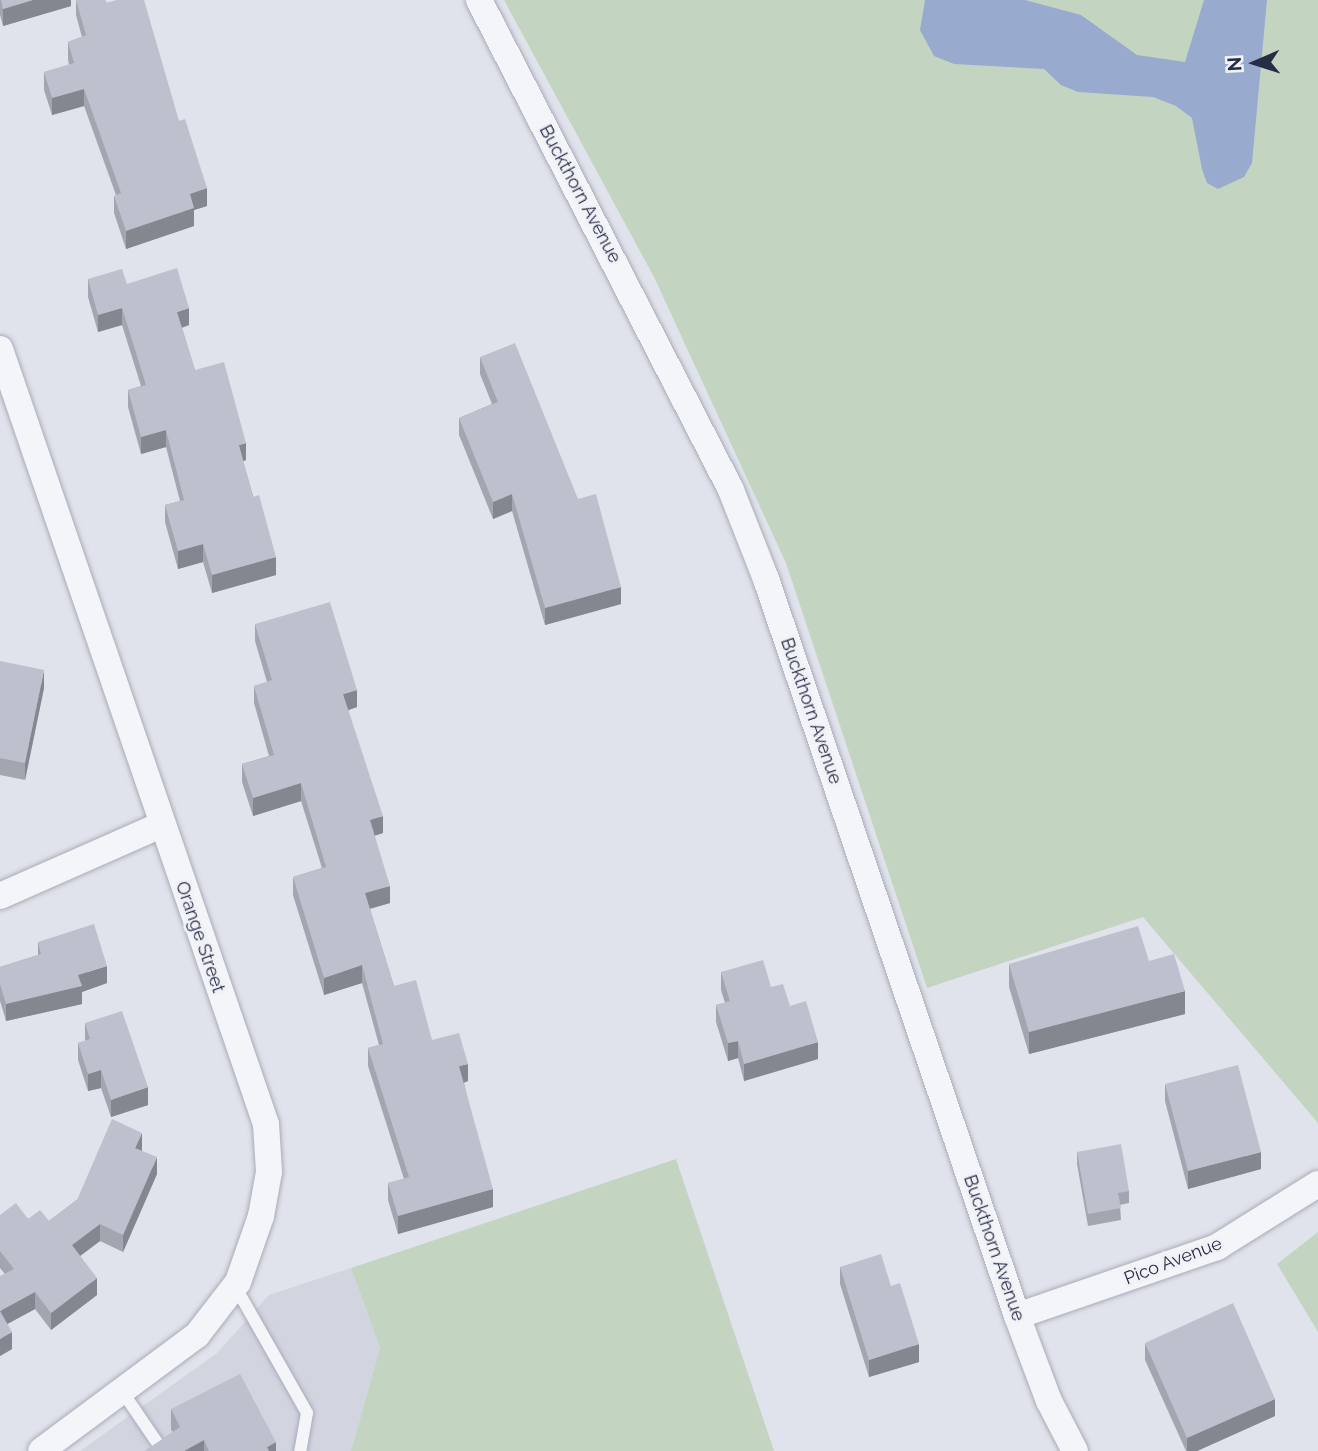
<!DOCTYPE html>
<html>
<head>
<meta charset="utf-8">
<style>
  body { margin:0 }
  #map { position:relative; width:1318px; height:1451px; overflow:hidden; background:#e0e3eb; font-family:Raleway,sans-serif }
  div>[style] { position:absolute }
  .built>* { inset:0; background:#d2d5e0 }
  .green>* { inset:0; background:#c3d5c1 }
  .water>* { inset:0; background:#98aace }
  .roads { filter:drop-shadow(0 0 2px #a8acb9) drop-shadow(0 0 2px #a8acb9) }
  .service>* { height:12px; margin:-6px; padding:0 6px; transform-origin:6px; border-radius:6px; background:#f4f5f8 }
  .minor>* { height:26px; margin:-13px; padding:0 13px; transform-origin:13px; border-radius:13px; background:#f4f5f8 }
  .wall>* { inset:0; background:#a3a6b1 }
  .shaded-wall>* { inset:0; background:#848790 }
  .building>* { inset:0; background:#bdc1ce }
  span { translate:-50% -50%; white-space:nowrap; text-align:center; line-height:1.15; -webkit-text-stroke:6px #f0f2f8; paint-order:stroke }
  .street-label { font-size:18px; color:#272d44 }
  .north { position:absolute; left:1220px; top:28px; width:70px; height:70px; -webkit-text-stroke:5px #f0f2f8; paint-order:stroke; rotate:267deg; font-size:19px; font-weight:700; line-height:28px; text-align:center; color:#272d44 }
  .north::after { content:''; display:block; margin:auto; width:24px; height:32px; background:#272d44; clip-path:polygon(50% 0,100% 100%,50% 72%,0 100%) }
</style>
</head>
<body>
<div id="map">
  <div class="built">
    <div style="clip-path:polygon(351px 1268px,380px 1348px,351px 1451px,80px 1451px,217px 1353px,269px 1295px)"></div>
  </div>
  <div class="green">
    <div style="clip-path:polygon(504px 0,1318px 0,1318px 1123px,1143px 917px,927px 988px,786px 563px,654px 277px)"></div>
    <div style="clip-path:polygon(676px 1159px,774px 1451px,351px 1451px,380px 1348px,351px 1268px)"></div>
    <div style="clip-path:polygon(1318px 1232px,1318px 1332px,1277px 1264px)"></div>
  </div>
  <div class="water">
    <div style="clip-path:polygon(925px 0,1025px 0,1081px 15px,1137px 55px,1185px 62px,1204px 0,1267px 0,1252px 163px,1244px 177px,1218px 189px,1207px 183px,1202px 169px,1192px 118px,1176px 106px,1153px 97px,1078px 92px,1061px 85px,1044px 69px,954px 64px,934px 56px,920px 30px)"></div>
  </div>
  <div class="roads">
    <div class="service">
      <div style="left:235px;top:1286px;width:146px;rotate:60.4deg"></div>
      <div style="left:307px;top:1413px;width:39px;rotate:100deg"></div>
      <div style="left:122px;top:1391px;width:73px;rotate:55.7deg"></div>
    </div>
    <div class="minor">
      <div style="left:479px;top:0;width:551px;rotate:62.78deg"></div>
      <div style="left:731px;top:490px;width:96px;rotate:68.5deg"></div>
      <div style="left:766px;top:579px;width:779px;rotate:71.19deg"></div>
      <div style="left:1017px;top:1316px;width:91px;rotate:69.4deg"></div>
      <div style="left:1049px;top:1401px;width:56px;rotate:62.5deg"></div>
      <div style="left:0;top:349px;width:819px;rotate:71.06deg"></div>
      <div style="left:266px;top:1124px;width:48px;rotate:86.4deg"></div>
      <div style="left:269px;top:1172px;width:45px;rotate:100.3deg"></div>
      <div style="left:261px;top:1216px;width:70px;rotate:109.2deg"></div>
      <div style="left:238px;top:1282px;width:67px;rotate:127.7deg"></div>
      <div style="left:197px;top:1335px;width:194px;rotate:143.4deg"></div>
      <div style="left:0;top:896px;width:176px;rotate:-23.8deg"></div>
      <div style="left:1017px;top:1316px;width:212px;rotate:-19deg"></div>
      <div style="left:1217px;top:1247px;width:119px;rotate:-32deg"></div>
    </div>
  </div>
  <div class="wall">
    <div style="clip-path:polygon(0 0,71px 0,71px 6px,3px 26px,0 15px)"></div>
    <div style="clip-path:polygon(76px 0,105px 0,179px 121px,207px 206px,194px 210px,194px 226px,126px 249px,114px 213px,114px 196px,116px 195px,84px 106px,52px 115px,44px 90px,44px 72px,69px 65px,68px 59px,68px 42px,82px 37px,76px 15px)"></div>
    <div style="clip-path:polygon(88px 279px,127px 284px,189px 325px,182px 328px,195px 370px,246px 460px,243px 461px,276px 575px,212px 593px,203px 562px,178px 569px,165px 522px,165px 505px,180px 501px,166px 447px,141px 454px,128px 407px,128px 390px,141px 386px,122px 325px,98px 332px,88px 297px)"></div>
    <div style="clip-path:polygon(480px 357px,578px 499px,621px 604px,545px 625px,512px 511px,493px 519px,459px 435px,459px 418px,492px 404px,480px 374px)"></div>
    <div style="clip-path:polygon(255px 624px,357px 707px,348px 710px,383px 833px,374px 836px,390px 903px,370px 909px,394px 986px,432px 1040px,468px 1081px,464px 1083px,493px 1207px,398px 1234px,388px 1200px,388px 1183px,404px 1179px,368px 1066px,368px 1048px,379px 1045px,362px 983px,324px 995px,293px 895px,293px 877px,322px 868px,301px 801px,253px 816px,242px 782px,242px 764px,269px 756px,254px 703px,254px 686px,267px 682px,255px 641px)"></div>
    <div style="clip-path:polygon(0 661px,44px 688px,25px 780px,0 775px)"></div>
    <div style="clip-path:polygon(38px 942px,107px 983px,82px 992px,82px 1004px,6px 1021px,0 1001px,0 967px,38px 955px)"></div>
    <div style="clip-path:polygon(1149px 961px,1185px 1014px,1029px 1054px,1009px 987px,1009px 964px)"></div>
    <div style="clip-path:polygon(721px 972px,771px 987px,818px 1059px,744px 1081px,738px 1058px,728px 1061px,716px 1022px,716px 1005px,725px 1003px,721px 990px)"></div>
    <div style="clip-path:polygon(85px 1023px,148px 1105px,111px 1117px,101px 1088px,88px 1091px,78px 1060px,78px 1043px,85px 1041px)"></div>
    <div style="clip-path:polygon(1165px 1084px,1261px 1169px,1188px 1189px,1165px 1101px)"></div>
    <div style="clip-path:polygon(142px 1150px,142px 1151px,157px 1174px,123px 1252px,100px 1241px,80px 1256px,97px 1295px,51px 1330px,35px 1309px,7px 1324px,12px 1349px,0 1356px,5px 1274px,0 1268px,0 1215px,49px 1221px)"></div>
    <div style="clip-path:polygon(1077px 1152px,1129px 1191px,1129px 1203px,1120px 1205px,1121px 1220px,1088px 1226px,1077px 1164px)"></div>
    <div style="clip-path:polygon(840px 1267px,891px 1286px,919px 1362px,869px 1377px,840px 1284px)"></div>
    <div style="clip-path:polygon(1145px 1343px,1275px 1416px,1197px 1451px,1186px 1451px,1145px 1360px)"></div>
    <div style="clip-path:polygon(171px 1409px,276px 1451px,145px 1451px,173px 1432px,171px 1430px)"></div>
  </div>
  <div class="shaded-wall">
    <div style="clip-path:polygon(33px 0,71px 0,71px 6px,3px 26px,3px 9px)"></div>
    <div style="clip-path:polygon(84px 89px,84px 106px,52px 115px,52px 98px)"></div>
    <div style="clip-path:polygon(207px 188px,207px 206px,194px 210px,194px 226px,126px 249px,126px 231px,190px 194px)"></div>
    <div style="clip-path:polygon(122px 308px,122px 325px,98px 332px,98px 315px)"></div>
    <div style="clip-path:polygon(189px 308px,189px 325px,177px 329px,177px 312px)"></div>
    <div style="clip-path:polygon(166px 430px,166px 447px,141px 454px,141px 437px)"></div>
    <div style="clip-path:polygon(246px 443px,246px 460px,239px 463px,239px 445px)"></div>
    <div style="clip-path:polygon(512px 494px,512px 511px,493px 519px,493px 502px)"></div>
    <div style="clip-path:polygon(203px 544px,203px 562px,178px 569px,178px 551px)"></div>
    <div style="clip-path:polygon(276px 557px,276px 575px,212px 593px,212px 575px)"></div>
    <div style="clip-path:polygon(621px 587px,621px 604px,545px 625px,545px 608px)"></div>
    <div style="clip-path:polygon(44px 670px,44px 688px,25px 780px,25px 763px)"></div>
    <div style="clip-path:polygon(357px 690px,357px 707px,343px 712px,343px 694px)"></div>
    <div style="clip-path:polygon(301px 783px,301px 801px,253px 816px,253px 798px)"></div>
    <div style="clip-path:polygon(383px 816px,383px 833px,370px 837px,370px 820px)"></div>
    <div style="clip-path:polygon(390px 886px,390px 903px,365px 910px,365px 893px)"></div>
    <div style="clip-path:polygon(362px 965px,362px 983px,324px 995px,324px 978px)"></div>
    <div style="clip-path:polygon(107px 966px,107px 983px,82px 992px,82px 1004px,6px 1021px,6px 1004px,78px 975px)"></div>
    <div style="clip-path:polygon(1185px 991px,1185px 1014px,1029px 1054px,1029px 1032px)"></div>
    <div style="clip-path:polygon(738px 1041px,738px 1058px,728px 1061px,728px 1043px)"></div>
    <div style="clip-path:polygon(818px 1042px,818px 1059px,744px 1081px,744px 1064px)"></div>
    <div style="clip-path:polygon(468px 1064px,468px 1081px,459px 1084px,459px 1066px)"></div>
    <div style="clip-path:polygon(101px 1070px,101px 1088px,88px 1091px,88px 1074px)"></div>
    <div style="clip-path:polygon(148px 1087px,148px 1105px,111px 1117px,111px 1100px)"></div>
    <div style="clip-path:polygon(142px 1133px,142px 1150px,135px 1165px,135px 1148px)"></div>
    <div style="clip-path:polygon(1261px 1152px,1261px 1169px,1188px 1189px,1188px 1171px)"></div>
    <div style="clip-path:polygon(157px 1157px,157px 1174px,123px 1252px,123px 1235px)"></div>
    <div style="clip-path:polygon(493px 1189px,493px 1207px,398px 1234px,398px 1216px)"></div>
    <div style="clip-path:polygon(100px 1224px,100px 1241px,72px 1262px,72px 1245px)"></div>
    <div style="clip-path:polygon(97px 1278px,97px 1295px,51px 1330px,51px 1313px)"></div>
    <div style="clip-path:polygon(35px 1292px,35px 1309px,0 1328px,0 1311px)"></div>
    <div style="clip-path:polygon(12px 1332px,12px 1349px,0 1356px,0 1339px)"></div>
    <div style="clip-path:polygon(919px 1344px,919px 1362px,869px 1377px,869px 1360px)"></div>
    <div style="clip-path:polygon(1275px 1399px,1275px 1416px,1197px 1451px,1187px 1451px,1187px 1438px)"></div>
    <div style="clip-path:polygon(204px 1440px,204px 1451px,184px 1451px)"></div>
    <div style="clip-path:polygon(276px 1442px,276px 1451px,267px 1451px,267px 1447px)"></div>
  </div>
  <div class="building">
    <div style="clip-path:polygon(1px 0,33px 0,3px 9px)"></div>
    <div style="clip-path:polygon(76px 0,105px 0,106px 3px,117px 0,144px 0,179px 121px,185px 119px,207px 188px,190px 194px,194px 208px,126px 231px,114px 196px,121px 193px,84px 89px,52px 98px,44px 72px,74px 63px,68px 42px,86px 35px)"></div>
    <div style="clip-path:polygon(177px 268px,189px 308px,177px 312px,195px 370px,224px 362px,246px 443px,239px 445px,253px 497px,259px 495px,276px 557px,212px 575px,203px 544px,178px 551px,165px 505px,184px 500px,166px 430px,141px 437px,128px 390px,146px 385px,122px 308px,98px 315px,88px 279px,122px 269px,127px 284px)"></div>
    <div style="clip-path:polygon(515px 343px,578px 499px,596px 494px,621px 587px,545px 608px,512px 494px,493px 502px,459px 418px,498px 402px,480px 357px)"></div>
    <div style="clip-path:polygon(330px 602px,357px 690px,343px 694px,383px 816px,370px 820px,390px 886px,365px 893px,394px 986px,416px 980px,432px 1040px,459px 1033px,468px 1064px,459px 1066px,493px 1189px,398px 1216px,388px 1183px,409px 1177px,368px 1048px,383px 1044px,362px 965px,324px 978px,293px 877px,326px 867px,301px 783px,253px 798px,242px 764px,274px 755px,254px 686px,272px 680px,255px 624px)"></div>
    <div style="clip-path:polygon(0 661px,44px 670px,25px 763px,0 758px)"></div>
    <div style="clip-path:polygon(94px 924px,107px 966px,78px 975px,82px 986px,6px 1004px,0 984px,0 967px,41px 954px,38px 942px)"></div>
    <div style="clip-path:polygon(1138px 926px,1149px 961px,1174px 954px,1185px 991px,1029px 1032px,1009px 964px)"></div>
    <div style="clip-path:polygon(763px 960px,771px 987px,783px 984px,790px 1006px,806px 1001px,818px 1042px,744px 1064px,738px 1041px,728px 1043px,716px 1005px,730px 1001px,721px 972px)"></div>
    <div style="clip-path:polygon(122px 1011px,148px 1087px,111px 1100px,101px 1070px,88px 1074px,78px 1043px,90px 1039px,85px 1023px)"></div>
    <div style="clip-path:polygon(1238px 1065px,1261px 1152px,1188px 1171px,1165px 1084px)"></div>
    <div style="clip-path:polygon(112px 1119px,142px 1133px,135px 1148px,157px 1157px,123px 1235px,100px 1224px,72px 1245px,97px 1278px,51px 1313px,35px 1292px,0 1311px,12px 1332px,0 1339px,0 1276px,14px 1269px,0 1251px,0 1215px,16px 1203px,28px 1219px,40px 1210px,49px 1221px,77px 1200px)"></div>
    <div style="clip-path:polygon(1121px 1144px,1129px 1191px,1118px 1193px,1121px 1208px,1088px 1214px,1077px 1152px)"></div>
    <div style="clip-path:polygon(881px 1254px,891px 1286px,900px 1283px,919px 1344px,869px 1360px,840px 1267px)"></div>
    <div style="clip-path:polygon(1233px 1303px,1275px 1399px,1187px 1438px,1145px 1343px)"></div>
    <div style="clip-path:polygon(240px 1374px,276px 1442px,267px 1447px,269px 1451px,209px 1451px,204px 1440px,184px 1451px,145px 1451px,180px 1427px,171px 1409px)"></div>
  </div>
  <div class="street-label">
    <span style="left:580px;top:194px;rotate:62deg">Buckthorn Avenue</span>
    <span style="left:811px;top:711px;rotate:71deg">Buckthorn Avenue</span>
    <span style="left:200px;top:937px;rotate:71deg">Orange Street</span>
    <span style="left:994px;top:1248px;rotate:71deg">Buckthorn Avenue</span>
    <span style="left:1173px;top:1261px;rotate:-21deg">Pico Avenue</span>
  </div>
  <div class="north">N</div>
</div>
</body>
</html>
